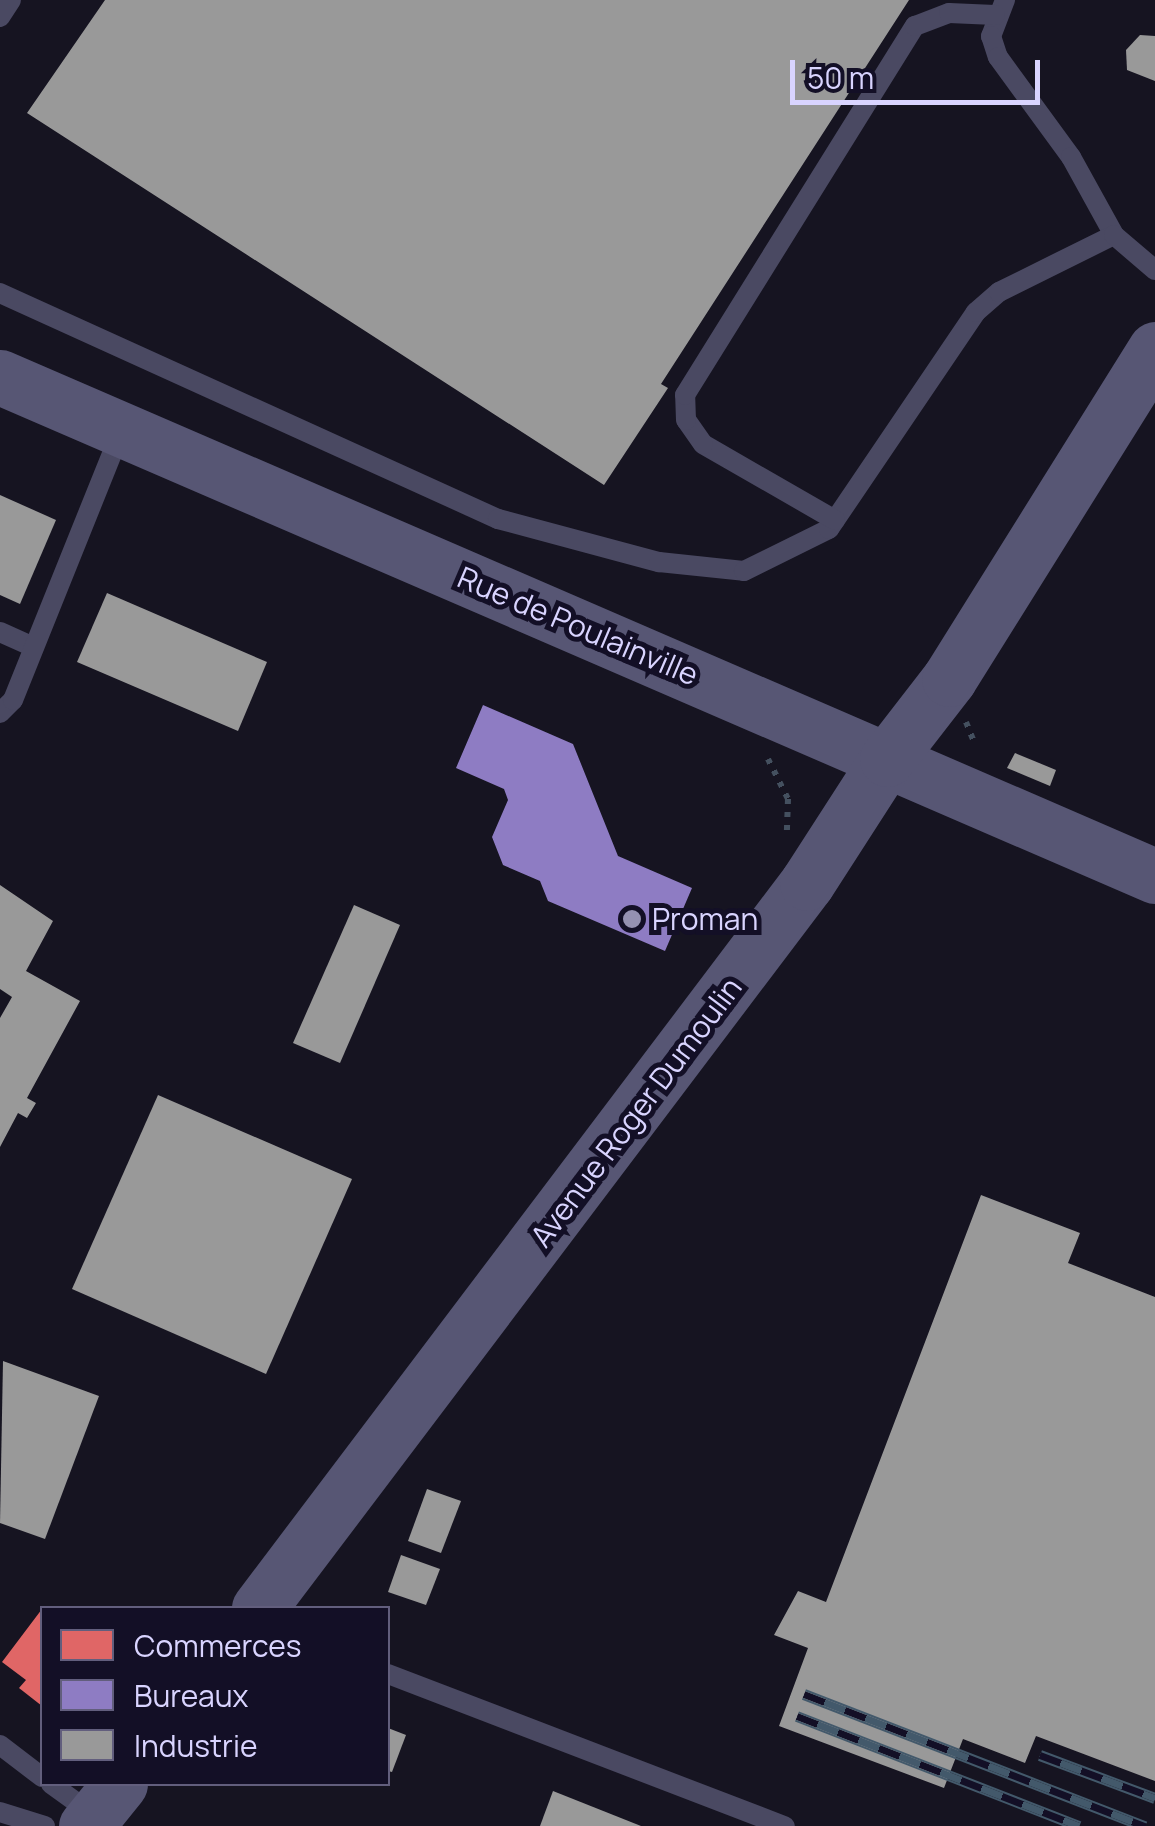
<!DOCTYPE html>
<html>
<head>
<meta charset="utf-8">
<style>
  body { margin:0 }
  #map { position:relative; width:1155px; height:1826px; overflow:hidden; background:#161421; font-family:Manrope,sans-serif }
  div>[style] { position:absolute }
  .shops>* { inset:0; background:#e06666 }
  .offices>* { inset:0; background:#8e7cc3 }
  .industry>* { inset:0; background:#999 }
  .path>* { height:6px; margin-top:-3px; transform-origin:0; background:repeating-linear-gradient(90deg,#44505f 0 5px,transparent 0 13px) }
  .lane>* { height:20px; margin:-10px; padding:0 10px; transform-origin:10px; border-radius:10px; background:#4a4962 }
  .secondary>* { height:55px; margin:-27.5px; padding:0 27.5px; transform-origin:27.5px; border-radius:27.5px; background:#575674 }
  .rail>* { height:11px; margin-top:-5.5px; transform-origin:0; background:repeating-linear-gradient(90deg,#130f26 0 22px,#43596b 0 44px); box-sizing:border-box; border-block:2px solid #43596b }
  .dots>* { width:28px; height:28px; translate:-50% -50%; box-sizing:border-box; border:5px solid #130f26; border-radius:50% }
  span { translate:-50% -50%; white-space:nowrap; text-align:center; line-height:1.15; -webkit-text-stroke:10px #130f26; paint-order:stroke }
  .street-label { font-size:30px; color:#d9d4ff }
  .poi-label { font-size:30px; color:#d9d4ff }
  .left { translate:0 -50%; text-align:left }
  .legend { position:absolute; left:40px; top:1606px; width:350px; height:180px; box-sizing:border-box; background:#130f26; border:2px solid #625e7d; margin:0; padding:12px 18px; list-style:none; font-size:30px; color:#d9d4ff }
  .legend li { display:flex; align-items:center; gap:20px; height:50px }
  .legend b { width:50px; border:2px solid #625e7d }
  .scale { position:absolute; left:790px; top:60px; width:250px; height:45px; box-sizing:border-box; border:5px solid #d9d4ff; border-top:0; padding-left:12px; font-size:30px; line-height:35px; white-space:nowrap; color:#d9d4ff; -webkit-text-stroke:8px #130f26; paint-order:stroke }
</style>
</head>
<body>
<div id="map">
  <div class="shops">
    <div style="clip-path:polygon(42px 1609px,42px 1706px,19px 1688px,26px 1680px,2px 1662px)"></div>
  </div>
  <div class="offices">
    <div style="clip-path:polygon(483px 705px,573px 744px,618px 856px,692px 888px,665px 951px,548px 901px,540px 881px,503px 865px,492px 837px,508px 800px,504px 789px,456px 768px)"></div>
  </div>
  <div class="industry">
    <div style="clip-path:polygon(105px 0,909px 0,661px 384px,668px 388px,604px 485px,27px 113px)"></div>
    <div style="clip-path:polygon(1140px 35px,1155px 36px,1155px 81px,1127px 70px,1126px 50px)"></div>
    <div style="clip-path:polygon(0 495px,56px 520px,20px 604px,0 595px)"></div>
    <div style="clip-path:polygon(107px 593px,267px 662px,238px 731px,77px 662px)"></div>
    <div style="clip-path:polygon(1015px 753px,1056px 770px,1050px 786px,1007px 768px)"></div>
    <div style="clip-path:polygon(0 885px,53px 921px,26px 971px,80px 1001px,27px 1098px,36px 1103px,27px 1118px,18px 1113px,0 1147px,0 1018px,12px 997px,0 989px)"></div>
    <div style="clip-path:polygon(354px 905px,400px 925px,340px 1063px,293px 1043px)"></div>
    <div style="clip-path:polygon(158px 1095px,352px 1179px,266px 1374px,72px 1289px)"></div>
    <div style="clip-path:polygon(981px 1195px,1080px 1233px,1068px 1263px,1155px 1297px,1155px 1781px,1036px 1736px,1025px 1763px,963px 1739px,944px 1788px,779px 1726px,808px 1648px,774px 1635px,798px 1591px,826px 1602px)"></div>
    <div style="clip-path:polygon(3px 1361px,99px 1396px,45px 1539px,0 1523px)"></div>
    <div style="clip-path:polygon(427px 1489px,461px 1501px,441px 1553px,408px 1541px)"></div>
    <div style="clip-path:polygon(401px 1555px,440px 1569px,426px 1605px,388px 1592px)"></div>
    <div style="clip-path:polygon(388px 1728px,406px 1735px,392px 1772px,388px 1771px)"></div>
    <div style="clip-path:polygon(553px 1791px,641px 1826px,540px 1826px)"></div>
  </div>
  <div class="path">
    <div style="left:966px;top:722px;width:24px;rotate:68deg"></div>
    <div style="left:768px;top:759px;width:45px;rotate:63.4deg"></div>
    <div style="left:788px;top:799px;width:32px;rotate:92deg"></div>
  </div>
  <div class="lane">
    <div style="left:1005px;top:0;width:39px;rotate:111deg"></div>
    <div style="left:991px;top:36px;width:22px;rotate:72deg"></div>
    <div style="left:998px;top:57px;width:124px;rotate:53.9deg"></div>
    <div style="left:1071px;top:157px;width:89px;rotate:61.1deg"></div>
    <div style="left:0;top:17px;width:20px;rotate:-57deg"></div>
    <div style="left:0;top:293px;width:547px;rotate:24.41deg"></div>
    <div style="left:498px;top:519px;width:167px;rotate:15deg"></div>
    <div style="left:659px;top:562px;width:85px;rotate:6deg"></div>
    <div style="left:744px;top:571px;width:95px;rotate:-26.3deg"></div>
    <div style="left:829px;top:529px;width:262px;rotate:-55.9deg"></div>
    <div style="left:976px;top:312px;width:30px;rotate:-41deg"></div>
    <div style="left:999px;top:292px;width:128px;rotate:-26.4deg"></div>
    <div style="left:1114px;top:235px;width:54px;rotate:40.5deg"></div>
    <div style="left:835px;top:520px;width:152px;rotate:-150.1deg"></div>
    <div style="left:703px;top:444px;width:29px;rotate:-125deg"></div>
    <div style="left:686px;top:420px;width:25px;rotate:-92deg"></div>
    <div style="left:685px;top:395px;width:435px;rotate:-58.1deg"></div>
    <div style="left:915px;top:26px;width:36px;rotate:-21deg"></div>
    <div style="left:949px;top:13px;width:46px;rotate:2.5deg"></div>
    <div style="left:0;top:632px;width:37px;rotate:24deg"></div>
    <div style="left:0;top:713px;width:18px;rotate:-45deg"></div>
    <div style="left:13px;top:700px;width:289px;rotate:-68.1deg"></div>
    <div style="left:388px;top:1674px;width:425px;rotate:21deg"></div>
    <div style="left:0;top:1745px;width:53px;rotate:37.3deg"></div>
    <div style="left:51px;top:1784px;width:53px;rotate:35.8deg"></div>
    <div style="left:0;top:1812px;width:47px;rotate:17.3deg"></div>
  </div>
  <div class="secondary">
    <div style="left:0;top:377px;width:1258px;rotate:23.37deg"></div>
    <div style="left:259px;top:1608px;width:909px;rotate:-52.92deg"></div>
    <div style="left:807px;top:883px;width:148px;rotate:-57.2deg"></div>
    <div style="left:887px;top:759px;width:101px;rotate:-52.2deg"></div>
    <div style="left:949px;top:679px;width:389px;rotate:-58deg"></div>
    <div style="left:86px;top:1826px;width:54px;rotate:-51deg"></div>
  </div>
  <div class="rail">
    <div style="left:804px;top:1694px;width:366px;rotate:21.2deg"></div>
    <div style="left:797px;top:1716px;width:303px;rotate:21.3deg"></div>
    <div style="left:1040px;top:1755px;width:123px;rotate:20.5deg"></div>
  </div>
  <div class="dots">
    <div style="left:632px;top:919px;background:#9591b1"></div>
  </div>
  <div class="street-label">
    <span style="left:578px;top:626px;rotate:23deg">Rue de Poulainville</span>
    <span style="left:636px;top:1112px;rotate:-53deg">Avenue Roger Dumoulin</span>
  </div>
  <div class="poi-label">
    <span class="left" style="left:652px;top:919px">Proman</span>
  </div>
  <ul class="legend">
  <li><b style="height:28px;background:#e06666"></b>Commerces</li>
  <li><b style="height:28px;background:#8e7cc3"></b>Bureaux</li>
  <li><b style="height:28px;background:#999"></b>Industrie</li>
  </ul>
  <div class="scale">50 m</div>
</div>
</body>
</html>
